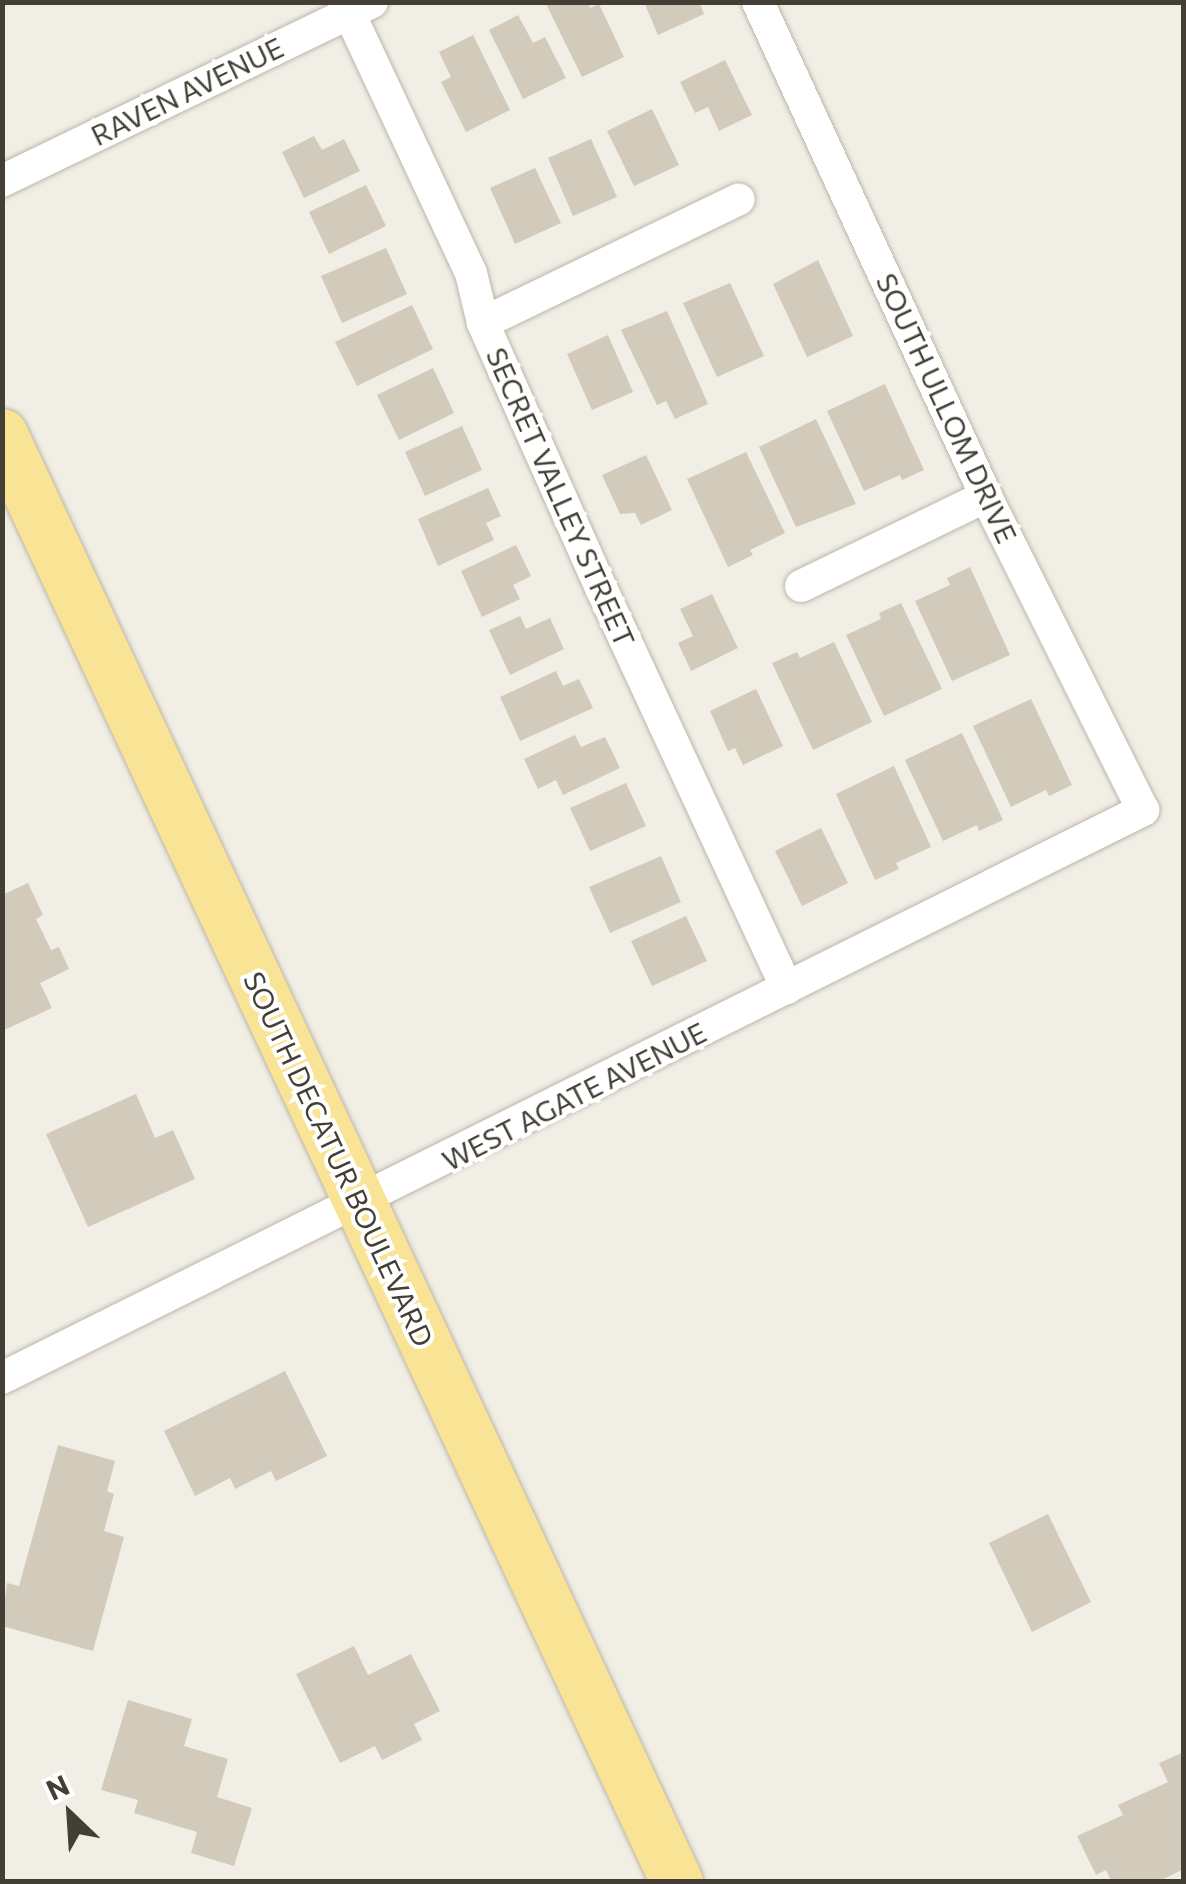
<!DOCTYPE html>
<html>
<head>
<meta charset="utf-8">
<style>
  body { margin:0 }
  #map { position:relative; width:1186px; height:1884px; overflow:hidden; background:#f1eee5; font-family:Commissioner,sans-serif }
  div>[style] { position:absolute }
  .building>* { inset:0; background:#d2cbbb }
  .roads { filter:drop-shadow(0 0 2px #bcb6a8) drop-shadow(0 0 2px #bcb6a8) }
  .minor>* { height:32px; margin:-16px; padding:0 16px; transform-origin:16px; border-radius:16px; background:#fff }
  .primary>* { height:52px; margin:-26px; padding:0 26px; transform-origin:26px; border-radius:26px; background:#f9e496 }
  span { translate:-50% -50%; white-space:nowrap; text-align:center; line-height:1.15; -webkit-text-stroke:8px #fff; paint-order:stroke }
  .street-label { font-size:28px; color:#433f35 }
  .frame { position:absolute; inset:0; border:5px solid #433f35; pointer-events:none }
  .north { position:absolute; left:20px; top:1764px; width:100px; height:100px; -webkit-text-stroke:8px #fff; paint-order:stroke; rotate:335deg; font-size:28px; font-weight:700; line-height:40px; text-align:center; color:#433f35 }
  .north::after { content:''; display:block; margin:auto; width:35px; height:45px; background:#433f35; clip-path:polygon(50% 0,100% 100%,50% 72%,0 100%) }
</style>
</head>
<body>
<div id="map">
  <div class="building">
    <div style="clip-path:polygon(545px 2px,588px 2px,590px 8px,599px 4px,624px 57px,582px 77px)"></div>
    <div style="clip-path:polygon(644px 2px,699px 2px,704px 14px,658px 35px)"></div>
    <div style="clip-path:polygon(518px 15px,533px 43px,545px 37px,566px 78px,523px 99px,489px 30px)"></div>
    <div style="clip-path:polygon(473px 35px,510px 110px,466px 132px,441px 82px,451px 77px,439px 52px)"></div>
    <div style="clip-path:polygon(725px 60px,752px 115px,719px 131px,708px 107px,695px 113px,680px 82px)"></div>
    <div style="clip-path:polygon(652px 109px,679px 165px,634px 186px,607px 131px)"></div>
    <div style="clip-path:polygon(314px 136px,322px 150px,344px 139px,360px 171px,304px 198px,282px 152px)"></div>
    <div style="clip-path:polygon(591px 139px,617px 197px,573px 216px,548px 158px)"></div>
    <div style="clip-path:polygon(535px 168px,561px 223px,515px 244px,490px 188px)"></div>
    <div style="clip-path:polygon(366px 185px,386px 226px,329px 254px,309px 212px)"></div>
    <div style="clip-path:polygon(386px 248px,407px 294px,342px 323px,321px 276px)"></div>
    <div style="clip-path:polygon(818px 260px,853px 336px,807px 357px,773px 284px)"></div>
    <div style="clip-path:polygon(730px 283px,764px 356px,717px 377px,683px 303px)"></div>
    <div style="clip-path:polygon(412px 305px,433px 349px,357px 386px,335px 342px)"></div>
    <div style="clip-path:polygon(667px 311px,708px 404px,675px 419px,666px 401px,657px 405px,621px 330px)"></div>
    <div style="clip-path:polygon(608px 335px,633px 392px,592px 410px,567px 354px)"></div>
    <div style="clip-path:polygon(433px 368px,454px 413px,399px 440px,377px 395px)"></div>
    <div style="clip-path:polygon(885px 384px,924px 470px,902px 480px,900px 475px,864px 491px,827px 411px)"></div>
    <div style="clip-path:polygon(816px 419px,856px 504px,796px 527px,759px 447px)"></div>
    <div style="clip-path:polygon(462px 426px,482px 470px,425px 496px,405px 452px)"></div>
    <div style="clip-path:polygon(746px 452px,785px 533px,750px 550px,753px 555px,728px 567px,687px 479px)"></div>
    <div style="clip-path:polygon(646px 455px,672px 510px,641px 525px,635px 513px,620px 514px,602px 475px)"></div>
    <div style="clip-path:polygon(488px 488px,501px 516px,486px 523px,494px 540px,438px 566px,418px 519px)"></div>
    <div style="clip-path:polygon(516px 545px,531px 576px,513px 585px,520px 599px,482px 617px,461px 571px)"></div>
    <div style="clip-path:polygon(970px 567px,1010px 655px,952px 681px,915px 601px,950px 585px,947px 578px)"></div>
    <div style="clip-path:polygon(712px 594px,738px 648px,691px 671px,678px 643px,693px 636px,680px 609px)"></div>
    <div style="clip-path:polygon(901px 603px,942px 689px,884px 716px,846px 635px,881px 619px,879px 613px)"></div>
    <div style="clip-path:polygon(520px 616px,526px 629px,550px 618px,564px 649px,510px 675px,489px 630px)"></div>
    <div style="clip-path:polygon(834px 642px,872px 722px,813px 750px,772px 663px,797px 652px,800px 658px)"></div>
    <div style="clip-path:polygon(556px 671px,563px 686px,579px 679px,593px 708px,520px 741px,500px 697px)"></div>
    <div style="clip-path:polygon(756px 689px,783px 746px,743px 765px,735px 748px,728px 751px,710px 711px)"></div>
    <div style="clip-path:polygon(1031px 699px,1072px 785px,1049px 796px,1046px 790px,1011px 807px,973px 726px)"></div>
    <div style="clip-path:polygon(962px 733px,1003px 820px,979px 831px,977px 825px,943px 841px,905px 760px)"></div>
    <div style="clip-path:polygon(575px 735px,581px 747px,605px 737px,620px 768px,563px 795px,556px 780px,538px 789px,524px 759px)"></div>
    <div style="clip-path:polygon(894px 766px,931px 847px,896px 863px,899px 869px,875px 880px,836px 794px)"></div>
    <div style="clip-path:polygon(626px 783px,646px 826px,590px 851px,570px 808px)"></div>
    <div style="clip-path:polygon(821px 828px,848px 883px,802px 906px,775px 851px)"></div>
    <div style="clip-path:polygon(661px 856px,681px 902px,610px 933px,589px 887px)"></div>
    <div style="clip-path:polygon(28px 883px,43px 915px,36px 919px,51px 950px,59px 947px,69px 969px,40px 983px,52px 1008px,2px 1031px,2px 895px)"></div>
    <div style="clip-path:polygon(686px 916px,707px 961px,652px 986px,631px 941px)"></div>
    <div style="clip-path:polygon(136px 1094px,155px 1138px,173px 1130px,195px 1179px,88px 1227px,46px 1134px)"></div>
    <div style="clip-path:polygon(285px 1371px,327px 1456px,276px 1481px,271px 1471px,235px 1489px,230px 1478px,195px 1496px,164px 1431px)"></div>
    <div style="clip-path:polygon(58px 1445px,115px 1461px,107px 1491px,114px 1494px,104px 1531px,124px 1537px,93px 1651px,2px 1626px,7px 1583px,19px 1586px)"></div>
    <div style="clip-path:polygon(1048px 1514px,1091px 1602px,1032px 1632px,989px 1543px)"></div>
    <div style="clip-path:polygon(354px 1646px,368px 1675px,411px 1654px,440px 1711px,414px 1724px,422px 1740px,382px 1760px,375px 1746px,340px 1763px,296px 1674px)"></div>
    <div style="clip-path:polygon(128px 1700px,192px 1719px,184px 1746px,228px 1759px,217px 1797px,252px 1808px,234px 1866px,191px 1853px,197px 1832px,134px 1813px,138px 1800px,101px 1790px)"></div>
    <div style="clip-path:polygon(1184px 1752px,1184px 1869px,1157px 1882px,1112px 1882px,1106px 1870px,1096px 1875px,1077px 1836px,1123px 1815px,1118px 1805px,1168px 1782px,1159px 1763px)"></div>
  </div>
  <div class="roads">
    <div class="minor">
      <div style="left:344px;top:2px;width:299px;rotate:64.9deg"></div>
      <div style="left:471px;top:273px;width:51px;rotate:76.5deg"></div>
      <div style="left:483px;top:323px;width:292px;rotate:66deg"></div>
      <div style="left:602px;top:590px;width:439px;rotate:65.1deg"></div>
      <div style="left:2px;top:181px;width:411px;rotate:-25.8deg"></div>
      <div style="left:483px;top:323px;width:284px;rotate:-25.8deg"></div>
      <div style="left:801px;top:586px;width:206px;rotate:-25.9deg"></div>
      <div style="left:2px;top:1378px;width:1275px;rotate:-26.46deg"></div>
      <div style="left:1143px;top:810px;width:351px;rotate:-116.6deg"></div>
      <div style="left:986px;top:496px;width:544px;rotate:-114.78deg"></div>
    </div>
    <div class="primary">
      <div style="left:2px;top:435px;width:1597px;rotate:64.99deg"></div>
    </div>
  </div>
  <div class="street-label">
    <span style="left:187px;top:91px;rotate:-26deg">RAVEN AVENUE</span>
    <span style="left:947px;top:408px;rotate:65deg">SOUTH ULLOM DRIVE</span>
    <span style="left:561px;top:497px;rotate:66deg">SECRET VALLEY STREET</span>
    <span style="left:574px;top:1096px;rotate:-27deg">WEST AGATE AVENUE</span>
    <span style="left:339px;top:1159px;rotate:65deg">SOUTH DECATUR BOULEVARD</span>
  </div>
  <div class="frame"></div>
  <div class="north">N</div>
</div>
</body>
</html>
